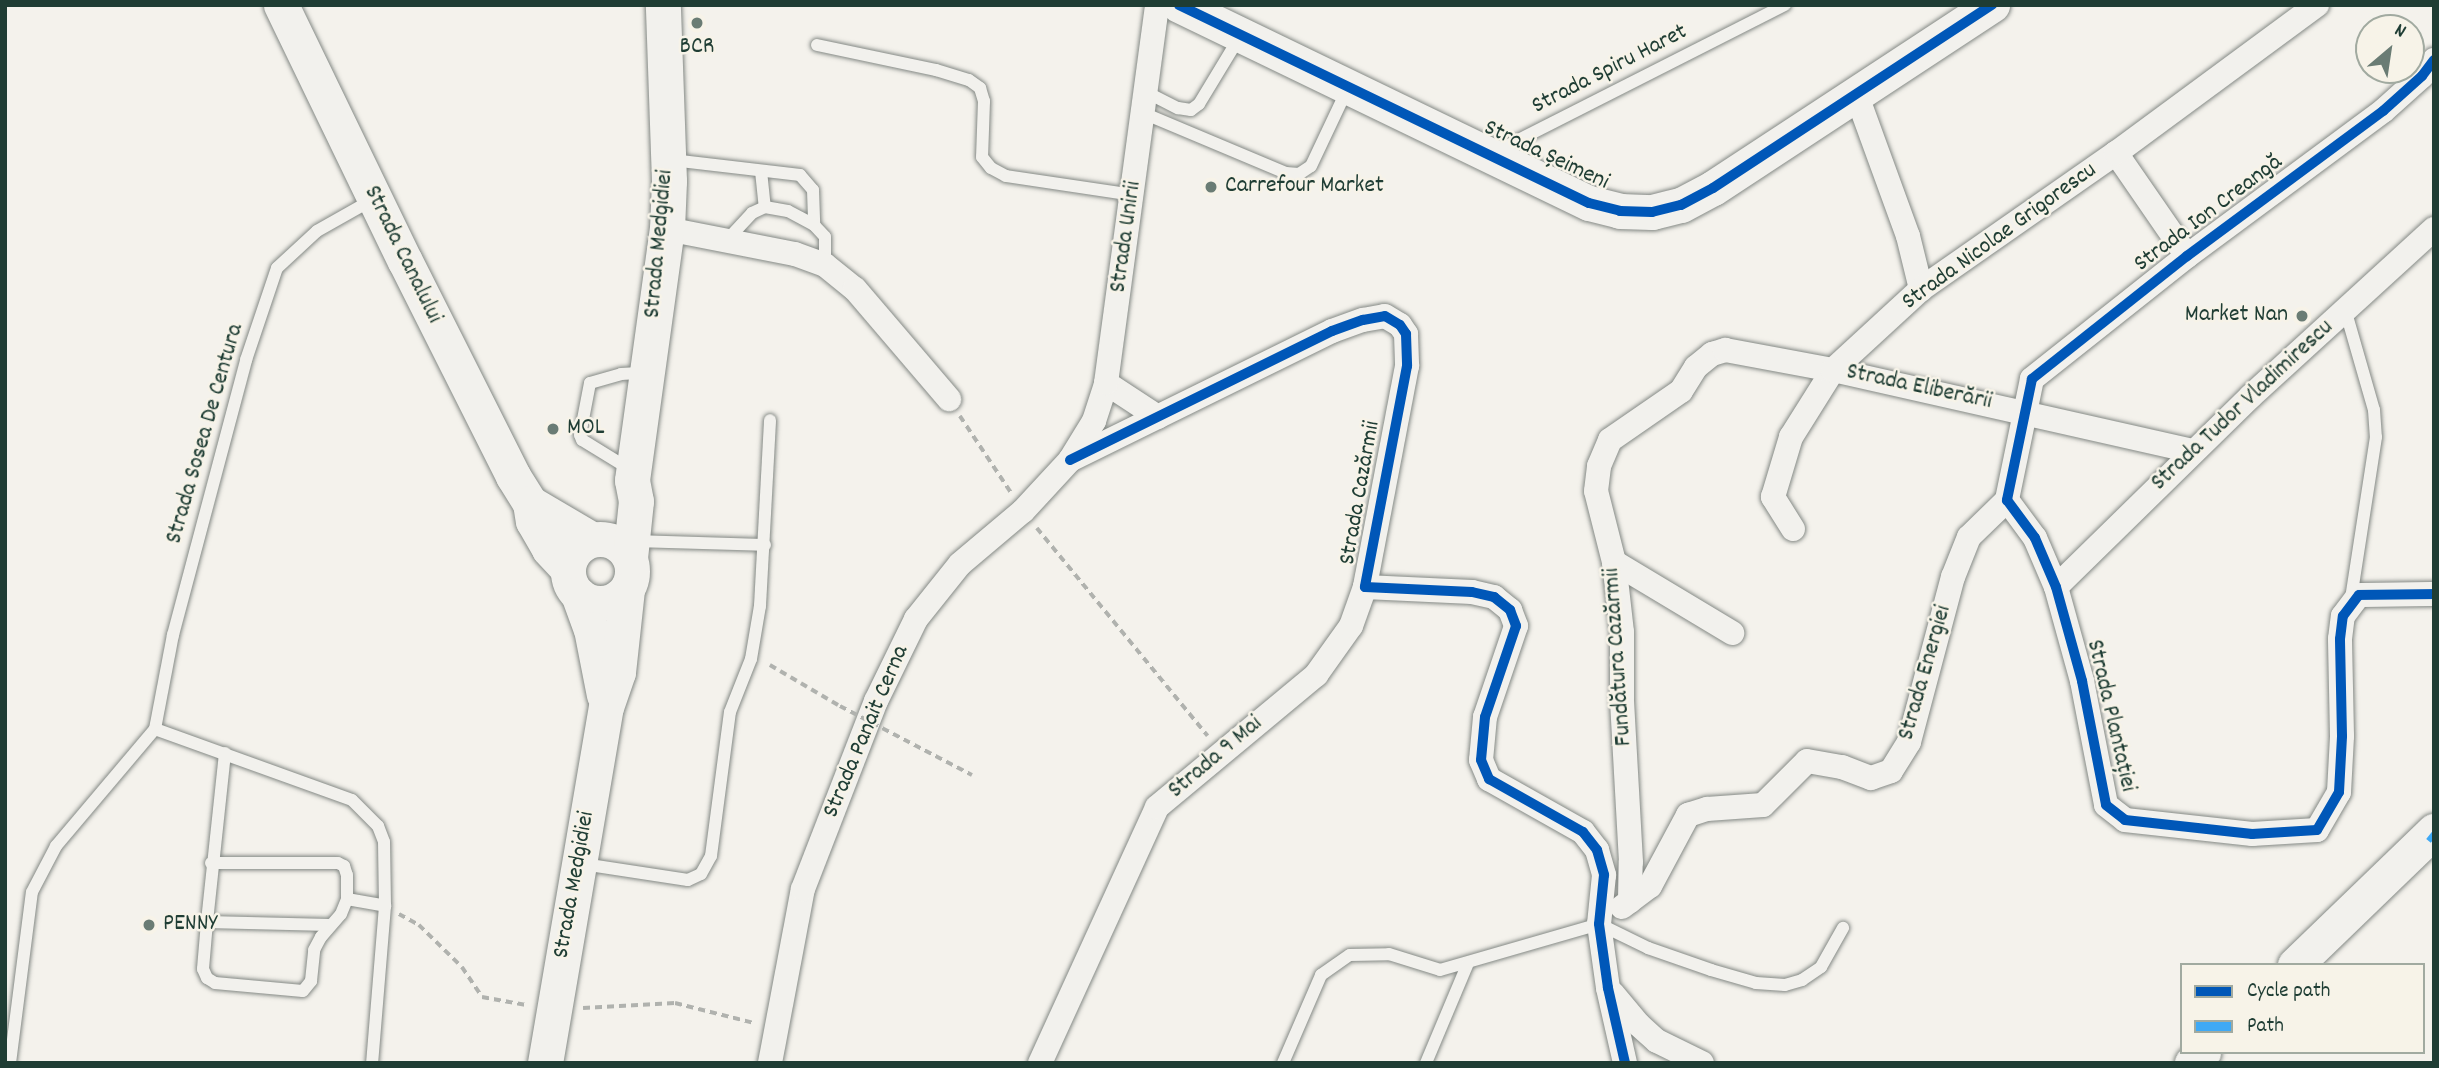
<!DOCTYPE html>
<html>
<head>
<meta charset="utf-8">
<style>
  body { margin:0 }
  #map { position:relative; width:2439px; height:1068px; overflow:hidden; background:#f4f2ec; font-family:Dekko,sans-serif }
  div>[style] { position:absolute }
  .path>* { height:3.5px; margin-top:-1.75px; transform-origin:0; background:repeating-linear-gradient(90deg,#b0b2ae 0 7px,transparent 0 12px) }
  .roads { filter:drop-shadow(0 0 2px #848985) drop-shadow(0 0 2px #848985) }
  .lane>* { height:12px; margin:-6px; padding:0 6px; transform-origin:6px; border-radius:6px; background:#f2f1ed }
  .street>* { height:24px; margin:-12px; padding:0 12px; transform-origin:12px; border-radius:12px; background:#f2f1ed }
  .secondary>* { height:35px; margin:-17.5px; padding:0 17.5px; transform-origin:17.5px; border-radius:17.5px; background:#f2f1ed }
  .secondary>.ring { margin:-17.5px; padding:0; box-sizing:content-box; background:none; border:35px solid #f2f1ed; border-radius:50% }
  .path-bridge>* { height:3.5px; margin-top:-1.75px; transform-origin:0; background:repeating-linear-gradient(90deg,#b0b2ae 0 7px,transparent 0 12px) }
  .quiet>* { height:9px; margin-top:-4.5px; transform-origin:0; background:repeating-linear-gradient(90deg,#3fa9f5 0 18px,transparent 0 27px) }
  .cycleway>* { height:10px; margin:-5px; padding:0 5px; transform-origin:5px; border-radius:5px; background:#0057b8 }
  .dots>* { width:19px; height:19px; translate:-50% -50%; box-sizing:border-box; border:4px solid #f7f3e8; border-radius:50% }
  span { translate:-50% -50%; white-space:nowrap; text-align:center; line-height:1.15; -webkit-text-stroke:5px #f7f3e8; paint-order:stroke }
  .poi-label { font-size:24px; color:#1f3d34 }
  .left { translate:0 -50%; text-align:left }
  .right { translate:-100% -50%; text-align:right }
  .street-label { font-size:24px; color:#1f3d34 }
  .frame { position:absolute; inset:0; border:7px solid #1f3d34; pointer-events:none }
  .legend { position:absolute; left:2180px; top:963px; width:245px; height:91px; box-sizing:border-box; background:#f7f3e8; border:2px solid #a1aaa0; margin:0; padding:9px 12px; list-style:none; font-size:21px; color:#1f3d34 }
  .legend li { display:flex; align-items:center; gap:14px; height:35px }
  .legend b { width:35px; border:2px solid #a1aaa0 }
  .north { position:absolute; left:2355px; top:14px; width:70px; height:70px; box-sizing:border-box; background:#f7f3e8; border:2px solid #a1aaa0; border-radius:50%; rotate:29deg; font-size:19px; font-weight:700; line-height:28px; text-align:center; color:#1f3d34 }
  .north::after { content:''; display:block; margin:auto; width:24px; height:32px; background:#6a7c74; clip-path:polygon(50% 0,100% 100%,50% 72%,0 100%) }
</style>
</head>
<body>
<div id="map">
  <div class="path">
    <div style="left:960px;top:416px;width:94px;rotate:56.3deg"></div>
    <div style="left:1037px;top:528px;width:269px;rotate:50.6deg"></div>
    <div style="left:399px;top:914px;width:23px;rotate:29deg"></div>
    <div style="left:419px;top:925px;width:60px;rotate:44.3deg"></div>
    <div style="left:462px;top:967px;width:36px;rotate:56deg"></div>
    <div style="left:482px;top:997px;width:45px;rotate:10.3deg"></div>
    <div style="left:583px;top:1008px;width:92px;rotate:-3.1deg"></div>
    <div style="left:675px;top:1003px;width:81px;rotate:14.2deg"></div>
  </div>
  <div class="roads">
    <div class="lane">
      <div style="left:817px;top:45px;width:122px;rotate:11.9deg"></div>
      <div style="left:936px;top:70px;width:34px;rotate:17deg"></div>
      <div style="left:969px;top:80px;width:14px;rotate:36deg"></div>
      <div style="left:980px;top:88px;width:14px;rotate:73deg"></div>
      <div style="left:984px;top:101px;width:56px;rotate:92deg"></div>
      <div style="left:982px;top:157px;width:14px;rotate:51deg"></div>
      <div style="left:991px;top:168px;width:17px;rotate:28deg"></div>
      <div style="left:1006px;top:176px;width:128px;rotate:8.5deg"></div>
      <div style="left:1146px;top:92px;width:36px;rotate:27deg"></div>
      <div style="left:1178px;top:108px;width:13px;rotate:9deg"></div>
      <div style="left:1191px;top:110px;width:10px;rotate:-37deg"></div>
      <div style="left:1199px;top:104px;width:77px;rotate:-58.8deg"></div>
      <div style="left:1143px;top:113px;width:155px;rotate:22.8deg"></div>
      <div style="left:1286px;top:173px;width:13px;rotate:4deg"></div>
      <div style="left:1299px;top:174px;width:14px;rotate:-34deg"></div>
      <div style="left:1311px;top:166px;width:84px;rotate:-64.7deg"></div>
      <div style="left:1495px;top:152px;width:325px;rotate:-26.9deg"></div>
      <div style="left:672px;top:160px;width:129px;rotate:6.7deg"></div>
      <div style="left:800px;top:175px;width:20px;rotate:49deg"></div>
      <div style="left:813px;top:190px;width:35px;rotate:88deg"></div>
      <div style="left:761px;top:171px;width:36px;rotate:84deg"></div>
      <div style="left:727px;top:240px;width:37px;rotate:-47deg"></div>
      <div style="left:752px;top:213px;width:14px;rotate:-25deg"></div>
      <div style="left:765px;top:207px;width:23px;rotate:10deg"></div>
      <div style="left:788px;top:211px;width:30px;rotate:28deg"></div>
      <div style="left:814px;top:225px;width:16px;rotate:47deg"></div>
      <div style="left:825px;top:237px;width:28px;rotate:90deg"></div>
      <div style="left:2345px;top:309px;width:105px;rotate:74deg"></div>
      <div style="left:2374px;top:410px;width:27px;rotate:86deg"></div>
      <div style="left:2376px;top:437px;width:164px;rotate:98.8deg"></div>
      <div style="left:631px;top:470px;width:57px;rotate:-148.5deg"></div>
      <div style="left:582px;top:440px;width:5px;rotate:-112deg"></div>
      <div style="left:580px;top:435px;width:53px;rotate:-79.1deg"></div>
      <div style="left:590px;top:383px;width:32px;rotate:-16deg"></div>
      <div style="left:621px;top:374px;width:22px;rotate:-3deg"></div>
      <div style="left:632px;top:541px;width:133px;rotate:1.7deg"></div>
      <div style="left:155px;top:729px;width:209px;rotate:19.8deg"></div>
      <div style="left:352px;top:800px;width:37px;rotate:45deg"></div>
      <div style="left:378px;top:826px;width:17px;rotate:69deg"></div>
      <div style="left:384px;top:842px;width:64px;rotate:89.1deg"></div>
      <div style="left:385px;top:906px;width:158px;rotate:94.7deg"></div>
      <div style="left:225px;top:753px;width:170px;rotate:96.1deg"></div>
      <div style="left:207px;top:922px;width:123px;rotate:1.4deg"></div>
      <div style="left:211px;top:863px;width:127px"></div>
      <div style="left:338px;top:863px;width:7px;rotate:27deg"></div>
      <div style="left:344px;top:866px;width:9px;rotate:72deg"></div>
      <div style="left:347px;top:875px;width:24px;rotate:90deg"></div>
      <div style="left:347px;top:899px;width:39px;rotate:10deg"></div>
      <div style="left:583px;top:864px;width:106px;rotate:8.7deg"></div>
      <div style="left:688px;top:880px;width:14px;rotate:-25deg"></div>
      <div style="left:701px;top:874px;width:21px;rotate:-61deg"></div>
      <div style="left:711px;top:856px;width:145px;rotate:-82.5deg"></div>
      <div style="left:730px;top:712px;width:57px;rotate:-68.4deg"></div>
      <div style="left:751px;top:659px;width:54px;rotate:-80.4deg"></div>
      <div style="left:760px;top:606px;width:186px;rotate:-86.9deg"></div>
      <div style="left:207px;top:922px;width:47px;rotate:94.9deg"></div>
      <div style="left:203px;top:969px;width:10px;rotate:66deg"></div>
      <div style="left:207px;top:978px;width:9px;rotate:32deg"></div>
      <div style="left:215px;top:983px;width:88px;rotate:5.2deg"></div>
      <div style="left:303px;top:991px;width:13px;rotate:-51deg"></div>
      <div style="left:311px;top:981px;width:31px;rotate:-84deg"></div>
      <div style="left:314px;top:950px;width:15px;rotate:-62deg"></div>
      <div style="left:321px;top:937px;width:30px;rotate:-49deg"></div>
      <div style="left:341px;top:914px;width:16px;rotate:-68deg"></div>
      <div style="left:10px;top:1063px;width:172px;rotate:-82.7deg"></div>
      <div style="left:32px;top:892px;width:52px;rotate:-62.4deg"></div>
      <div style="left:56px;top:846px;width:153px;rotate:-49.8deg"></div>
      <div style="left:155px;top:729px;width:96px;rotate:-79.2deg"></div>
      <div style="left:173px;top:635px;width:285px;rotate:-75.1deg"></div>
      <div style="left:246px;top:360px;width:97px;rotate:-71.4deg"></div>
      <div style="left:277px;top:268px;width:54px;rotate:-42.8deg"></div>
      <div style="left:317px;top:231px;width:63px;rotate:-29.4deg"></div>
      <div style="left:1283px;top:1063px;width:96px;rotate:-66.6deg"></div>
      <div style="left:1321px;top:975px;width:35px;rotate:-35deg"></div>
      <div style="left:1350px;top:955px;width:39px;rotate:-1deg"></div>
      <div style="left:1389px;top:954px;width:53px;rotate:17.4deg"></div>
      <div style="left:1440px;top:970px;width:166px;rotate:-16.1deg"></div>
      <div style="left:1599px;top:924px;width:55px;rotate:26.1deg"></div>
      <div style="left:1648px;top:948px;width:67px;rotate:19.2deg"></div>
      <div style="left:1711px;top:970px;width:47px;rotate:16.1deg"></div>
      <div style="left:1756px;top:983px;width:29px;rotate:4deg"></div>
      <div style="left:1785px;top:985px;width:18px;rotate:-16deg"></div>
      <div style="left:1802px;top:980px;width:23px;rotate:-34deg"></div>
      <div style="left:1821px;top:967px;width:45px;rotate:-60.6deg"></div>
      <div style="left:1426px;top:1063px;width:108px;rotate:-67.2deg"></div>
    </div>
    <div class="street">
      <div style="left:2434px;top:60px;width:20px;rotate:127deg"></div>
      <div style="left:2422px;top:76px;width:52px;rotate:138.1deg"></div>
      <div style="left:2383px;top:111px;width:244px;rotate:143.5deg"></div>
      <div style="left:2187px;top:256px;width:198px;rotate:141.6deg"></div>
      <div style="left:2032px;top:379px;width:124px;rotate:101.7deg"></div>
      <div style="left:2007px;top:500px;width:47px;rotate:53.6deg"></div>
      <div style="left:2035px;top:538px;width:53px;rotate:66.8deg"></div>
      <div style="left:2056px;top:587px;width:98px;rotate:74.5deg"></div>
      <div style="left:2082px;top:681px;width:126px;rotate:79deg"></div>
      <div style="left:2106px;top:805px;width:24px;rotate:38deg"></div>
      <div style="left:2125px;top:820px;width:128px;rotate:6.3deg"></div>
      <div style="left:2252px;top:834px;width:65px;rotate:-3.5deg"></div>
      <div style="left:2317px;top:830px;width:44px;rotate:-59.9deg"></div>
      <div style="left:2339px;top:792px;width:56px;rotate:-86.9deg"></div>
      <div style="left:2342px;top:736px;width:97px;rotate:-91.2deg"></div>
      <div style="left:2340px;top:639px;width:23px;rotate:-83deg"></div>
      <div style="left:2343px;top:616px;width:26px;rotate:-53deg"></div>
      <div style="left:2359px;top:595px;width:75px;rotate:-0.8deg"></div>
      <div style="left:1857px;top:96px;width:149px;rotate:70deg"></div>
      <div style="left:1908px;top:236px;width:55px;rotate:76.2deg"></div>
      <div style="left:2116px;top:153px;width:125px;rotate:55.4deg"></div>
      <div style="left:667px;top:229px;width:130px;rotate:11.1deg"></div>
      <div style="left:795px;top:254px;width:32px;rotate:20deg"></div>
      <div style="left:825px;top:265px;width:38px;rotate:39deg"></div>
      <div style="left:855px;top:289px;width:145px;rotate:49.5deg"></div>
      <div style="left:1106px;top:383px;width:62px;rotate:33.2deg"></div>
      <div style="left:1070px;top:460px;width:292px;rotate:-26.2deg"></div>
      <div style="left:1332px;top:331px;width:33px;rotate:-20deg"></div>
      <div style="left:1363px;top:320px;width:22px;rotate:-10deg"></div>
      <div style="left:1385px;top:316px;width:17px;rotate:31deg"></div>
      <div style="left:1400px;top:325px;width:11px;rotate:56deg"></div>
      <div style="left:1406px;top:334px;width:32px;rotate:88deg"></div>
      <div style="left:1407px;top:366px;width:225px;rotate:100.8deg"></div>
      <div style="left:1365px;top:587px;width:107px;rotate:2.7deg"></div>
      <div style="left:1472px;top:592px;width:23px;rotate:13deg"></div>
      <div style="left:1494px;top:597px;width:21px;rotate:39deg"></div>
      <div style="left:1510px;top:610px;width:17px;rotate:69deg"></div>
      <div style="left:1516px;top:626px;width:96px;rotate:108.8deg"></div>
      <div style="left:1485px;top:717px;width:43px;rotate:95.3deg"></div>
      <div style="left:1481px;top:760px;width:21px;rotate:67deg"></div>
      <div style="left:1489px;top:779px;width:108px;rotate:29.4deg"></div>
      <div style="left:1583px;top:832px;width:23px;rotate:52deg"></div>
      <div style="left:1597px;top:850px;width:26px;rotate:74deg"></div>
      <div style="left:1604px;top:875px;width:49px;rotate:95.8deg"></div>
      <div style="left:1599px;top:924px;width:65px;rotate:82deg"></div>
      <div style="left:1608px;top:988px;width:77px;rotate:77.2deg"></div>
      <div style="left:1793px;top:529px;width:38px;rotate:-122deg"></div>
      <div style="left:1773px;top:497px;width:63px;rotate:-73.3deg"></div>
      <div style="left:1791px;top:437px;width:79px;rotate:-57.9deg"></div>
      <div style="left:1833px;top:370px;width:120px;rotate:-42.6deg"></div>
      <div style="left:1921px;top:289px;width:238px;rotate:-34.9deg"></div>
      <div style="left:2116px;top:153px;width:250px;rotate:-36.4deg"></div>
      <div style="left:1614px;top:562px;width:138px;rotate:31deg"></div>
      <div style="left:2056px;top:587px;width:273px;rotate:-44.4deg"></div>
      <div style="left:2251px;top:396px;width:248px;rotate:-42.4deg"></div>
      <div style="left:1630px;top:901px;width:39px;rotate:-89deg"></div>
      <div style="left:1631px;top:862px;width:163px;rotate:-93.2deg"></div>
      <div style="left:1622px;top:699px;width:67px;rotate:-90deg"></div>
      <div style="left:1622px;top:632px;width:70px;rotate:-96.5deg"></div>
      <div style="left:1614px;top:562px;width:73px;rotate:-104.2deg"></div>
      <div style="left:1596px;top:491px;width:25px;rotate:-83deg"></div>
      <div style="left:1599px;top:466px;width:28px;rotate:-67deg"></div>
      <div style="left:1610px;top:440px;width:86px;rotate:-34.6deg"></div>
      <div style="left:1681px;top:391px;width:28px;rotate:-58deg"></div>
      <div style="left:1696px;top:367px;width:21px;rotate:-39deg"></div>
      <div style="left:1712px;top:354px;width:14px;rotate:-17deg"></div>
      <div style="left:1725px;top:350px;width:110px;rotate:10.5deg"></div>
      <div style="left:1833px;top:370px;width:369px;rotate:12.7deg"></div>
      <div style="left:1622px;top:907px;width:35px;rotate:-37deg"></div>
      <div style="left:1650px;top:886px;width:81px;rotate:-61.8deg"></div>
      <div style="left:1688px;top:815px;width:20px;rotate:-18deg"></div>
      <div style="left:1707px;top:809px;width:56px;rotate:-4.1deg"></div>
      <div style="left:1763px;top:805px;width:62px;rotate:-45deg"></div>
      <div style="left:1807px;top:761px;width:36px;rotate:10deg"></div>
      <div style="left:1842px;top:767px;width:31px;rotate:21deg"></div>
      <div style="left:1871px;top:778px;width:21px;rotate:-19deg"></div>
      <div style="left:1891px;top:771px;width:34px;rotate:-58deg"></div>
      <div style="left:1909px;top:742px;width:171px;rotate:-75.1deg"></div>
      <div style="left:1953px;top:577px;width:43px;rotate:-68.2deg"></div>
      <div style="left:1969px;top:537px;width:53px;rotate:-44.2deg"></div>
      <div style="left:1613px;top:994px;width:40px;rotate:50deg"></div>
      <div style="left:1639px;top:1025px;width:24px;rotate:42deg"></div>
      <div style="left:1657px;top:1041px;width:50px;rotate:26.1deg"></div>
      <div style="left:770px;top:1063px;width:177px;rotate:-79.3deg"></div>
      <div style="left:803px;top:889px;width:202px;rotate:-68.8deg"></div>
      <div style="left:876px;top:701px;width:91px;rotate:-64deg"></div>
      <div style="left:916px;top:619px;width:70px;rotate:-51.3deg"></div>
      <div style="left:960px;top:564px;width:82px;rotate:-40.1deg"></div>
      <div style="left:1023px;top:511px;width:69px;rotate:-47.3deg"></div>
      <div style="left:1070px;top:460px;width:46px;rotate:-58.4deg"></div>
      <div style="left:1094px;top:421px;width:40px;rotate:-72deg"></div>
      <div style="left:1106px;top:383px;width:381px;rotate:-82.3deg"></div>
      <div style="left:1040px;top:1063px;width:281px;rotate:-65.4deg"></div>
      <div style="left:1157px;top:807px;width:207px;rotate:-39.7deg"></div>
      <div style="left:1316px;top:675px;width:60px;rotate:-54.5deg"></div>
      <div style="left:1351px;top:626px;width:41px;rotate:-70.3deg"></div>
    </div>
    <div class="secondary">
      <div style="left:281px;top:5px;width:284px;rotate:64.2deg"></div>
      <div style="left:405px;top:261px;width:241px;rotate:63.3deg"></div>
      <div style="left:513px;top:476px;width:32px;rotate:58deg"></div>
      <div style="left:530px;top:503px;width:18px;rotate:81deg"></div>
      <div style="left:533px;top:521px;width:32px;rotate:60deg"></div>
      <div style="left:549px;top:549px;width:26px;rotate:47deg"></div>
      <div style="left:1179px;top:5px;width:455px;rotate:25.8deg"></div>
      <div style="left:1589px;top:203px;width:32px;rotate:14deg"></div>
      <div style="left:1620px;top:211px;width:32px;rotate:2deg"></div>
      <div style="left:1652px;top:212px;width:30px;rotate:-14deg"></div>
      <div style="left:1681px;top:205px;width:36px;rotate:-28deg"></div>
      <div style="left:1713px;top:188px;width:334px;rotate:-33.3deg"></div>
      <div style="left:530px;top:503px;width:71px;rotate:30.5deg"></div>
      <div class="ring" style="left:568px;top:539px;width:29px;height:29px"></div>
      <div style="left:630px;top:558px;width:57px;rotate:-84deg"></div>
      <div style="left:636px;top:501px;width:21px;rotate:-101deg"></div>
      <div style="left:632px;top:480px;width:253px;rotate:-82.1deg"></div>
      <div style="left:667px;top:229px;width:48px;rotate:-87.6deg"></div>
      <div style="left:669px;top:181px;width:176px;rotate:-92deg"></div>
      <div style="left:578px;top:594px;width:37px;rotate:70deg"></div>
      <div style="left:591px;top:629px;width:67px;rotate:78.9deg"></div>
      <div style="left:2295px;top:965px;width:193px;rotate:-44deg"></div>
      <div style="left:545px;top:1063px;width:361px;rotate:-80.3deg"></div>
      <div style="left:606px;top:707px;width:37px;rotate:-71deg"></div>
      <div style="left:618px;top:672px;width:83px;rotate:-83.8deg"></div>
      <div style="left:2192px;top:1063px;width:16px;rotate:-45deg"></div>
    </div>
  </div>
  <div class="path-bridge">
    <div style="left:770px;top:665px;width:81px;rotate:30.4deg"></div>
    <div style="left:840px;top:706px;width:149px;rotate:27.6deg"></div>
  </div>
  <div class="quiet">
    <div style="left:2429px;top:835px;width:6px;rotate:39deg"></div>
  </div>
  <div class="cycleway">
    <div style="left:1179px;top:5px;width:455px;rotate:25.8deg"></div>
    <div style="left:1589px;top:203px;width:32px;rotate:14deg"></div>
    <div style="left:1620px;top:211px;width:32px;rotate:2deg"></div>
    <div style="left:1652px;top:212px;width:30px;rotate:-14deg"></div>
    <div style="left:1681px;top:205px;width:36px;rotate:-28deg"></div>
    <div style="left:1713px;top:188px;width:334px;rotate:-33.3deg"></div>
    <div style="left:2434px;top:60px;width:20px;rotate:127deg"></div>
    <div style="left:2422px;top:76px;width:52px;rotate:138.1deg"></div>
    <div style="left:2383px;top:111px;width:244px;rotate:143.5deg"></div>
    <div style="left:2187px;top:256px;width:198px;rotate:141.6deg"></div>
    <div style="left:2032px;top:379px;width:124px;rotate:101.7deg"></div>
    <div style="left:2007px;top:500px;width:47px;rotate:53.6deg"></div>
    <div style="left:2035px;top:538px;width:53px;rotate:66.8deg"></div>
    <div style="left:2056px;top:587px;width:98px;rotate:74.5deg"></div>
    <div style="left:2082px;top:681px;width:126px;rotate:79deg"></div>
    <div style="left:2106px;top:805px;width:24px;rotate:38deg"></div>
    <div style="left:2125px;top:820px;width:128px;rotate:6.3deg"></div>
    <div style="left:2252px;top:834px;width:65px;rotate:-3.5deg"></div>
    <div style="left:2317px;top:830px;width:44px;rotate:-59.9deg"></div>
    <div style="left:2339px;top:792px;width:56px;rotate:-86.9deg"></div>
    <div style="left:2342px;top:736px;width:97px;rotate:-91.2deg"></div>
    <div style="left:2340px;top:639px;width:23px;rotate:-83deg"></div>
    <div style="left:2343px;top:616px;width:26px;rotate:-53deg"></div>
    <div style="left:2359px;top:595px;width:75px;rotate:-0.8deg"></div>
    <div style="left:1070px;top:460px;width:292px;rotate:-26.2deg"></div>
    <div style="left:1332px;top:331px;width:33px;rotate:-20deg"></div>
    <div style="left:1363px;top:320px;width:22px;rotate:-10deg"></div>
    <div style="left:1385px;top:316px;width:17px;rotate:31deg"></div>
    <div style="left:1400px;top:325px;width:11px;rotate:56deg"></div>
    <div style="left:1406px;top:334px;width:32px;rotate:88deg"></div>
    <div style="left:1407px;top:366px;width:225px;rotate:100.8deg"></div>
    <div style="left:1365px;top:587px;width:107px;rotate:2.7deg"></div>
    <div style="left:1472px;top:592px;width:23px;rotate:13deg"></div>
    <div style="left:1494px;top:597px;width:21px;rotate:39deg"></div>
    <div style="left:1510px;top:610px;width:17px;rotate:69deg"></div>
    <div style="left:1516px;top:626px;width:96px;rotate:108.8deg"></div>
    <div style="left:1485px;top:717px;width:43px;rotate:95.3deg"></div>
    <div style="left:1481px;top:760px;width:21px;rotate:67deg"></div>
    <div style="left:1489px;top:779px;width:108px;rotate:29.4deg"></div>
    <div style="left:1583px;top:832px;width:23px;rotate:52deg"></div>
    <div style="left:1597px;top:850px;width:26px;rotate:74deg"></div>
    <div style="left:1604px;top:875px;width:49px;rotate:95.8deg"></div>
    <div style="left:1599px;top:924px;width:65px;rotate:82deg"></div>
    <div style="left:1608px;top:988px;width:77px;rotate:77.2deg"></div>
  </div>
  <div class="dots">
    <div style="left:697px;top:23px;background:#6a7c74"></div>
    <div style="left:1211px;top:187px;background:#6a7c74"></div>
    <div style="left:2302px;top:316px;background:#6a7c74"></div>
    <div style="left:553px;top:429px;background:#6a7c74"></div>
    <div style="left:149px;top:925px;background:#6a7c74"></div>
  </div>
  <div class="poi-label">
    <span style="left:697px;top:48px">BCR</span>
    <span class="left" style="left:1225px;top:187px">Carrefour Market</span>
    <span class="right" style="left:2288px;top:316px">Market Nan</span>
    <span class="left" style="left:567px;top:429px">MOL</span>
    <span class="left" style="left:163px;top:925px">PENNY</span>
  </div>
  <div class="street-label">
    <span style="left:1610px;top:70px;rotate:-27deg">Strada Spiru Haret</span>
    <span style="left:1546px;top:156px;rotate:25deg">Strada Șeimeni</span>
    <span style="left:2209px;top:214px;rotate:-37deg">Strada Ion Creangă</span>
    <span style="left:1127px;top:237px;rotate:-82deg">Strada Unirii</span>
    <span style="left:2000px;top:237px;rotate:-36deg">Strada Nicolae Grigorescu</span>
    <span style="left:660px;top:244px;rotate:-85deg">Strada Medgidiei</span>
    <span style="left:402px;top:255px;rotate:64deg">Strada Canalului</span>
    <span style="left:1919px;top:388px;rotate:12deg">Strada Eliberării</span>
    <span style="left:2243px;top:406px;rotate:-43deg">Strada Tudor Vladimirescu</span>
    <span style="left:206px;top:434px;rotate:-74deg">Strada Sosea De Centura</span>
    <span style="left:1361px;top:493px;rotate:-80deg">Strada Cazărmii</span>
    <span style="left:1619px;top:657px;rotate:-94deg">Fundătura Cazărmii</span>
    <span style="left:1926px;top:673px;rotate:-74deg">Strada Energiei</span>
    <span style="left:2110px;top:716px;rotate:77deg">Strada Plantației</span>
    <span style="left:867px;top:732px;rotate:-67deg">Strada Panait Cerna</span>
    <span style="left:1216px;top:758px;rotate:-40deg">Strada 9 Mai</span>
    <span style="left:575px;top:885px;rotate:-80deg">Strada Medgidiei</span>
  </div>
  <div class="frame"></div>
  <ul class="legend">
  <li><b style="height:9px;background:#0057b8"></b>Cycle path</li>
  <li><b style="height:9px;background:#3fa9f5"></b>Path</li>
  </ul>
  <div class="north">N</div>
</div>
</body>
</html>
